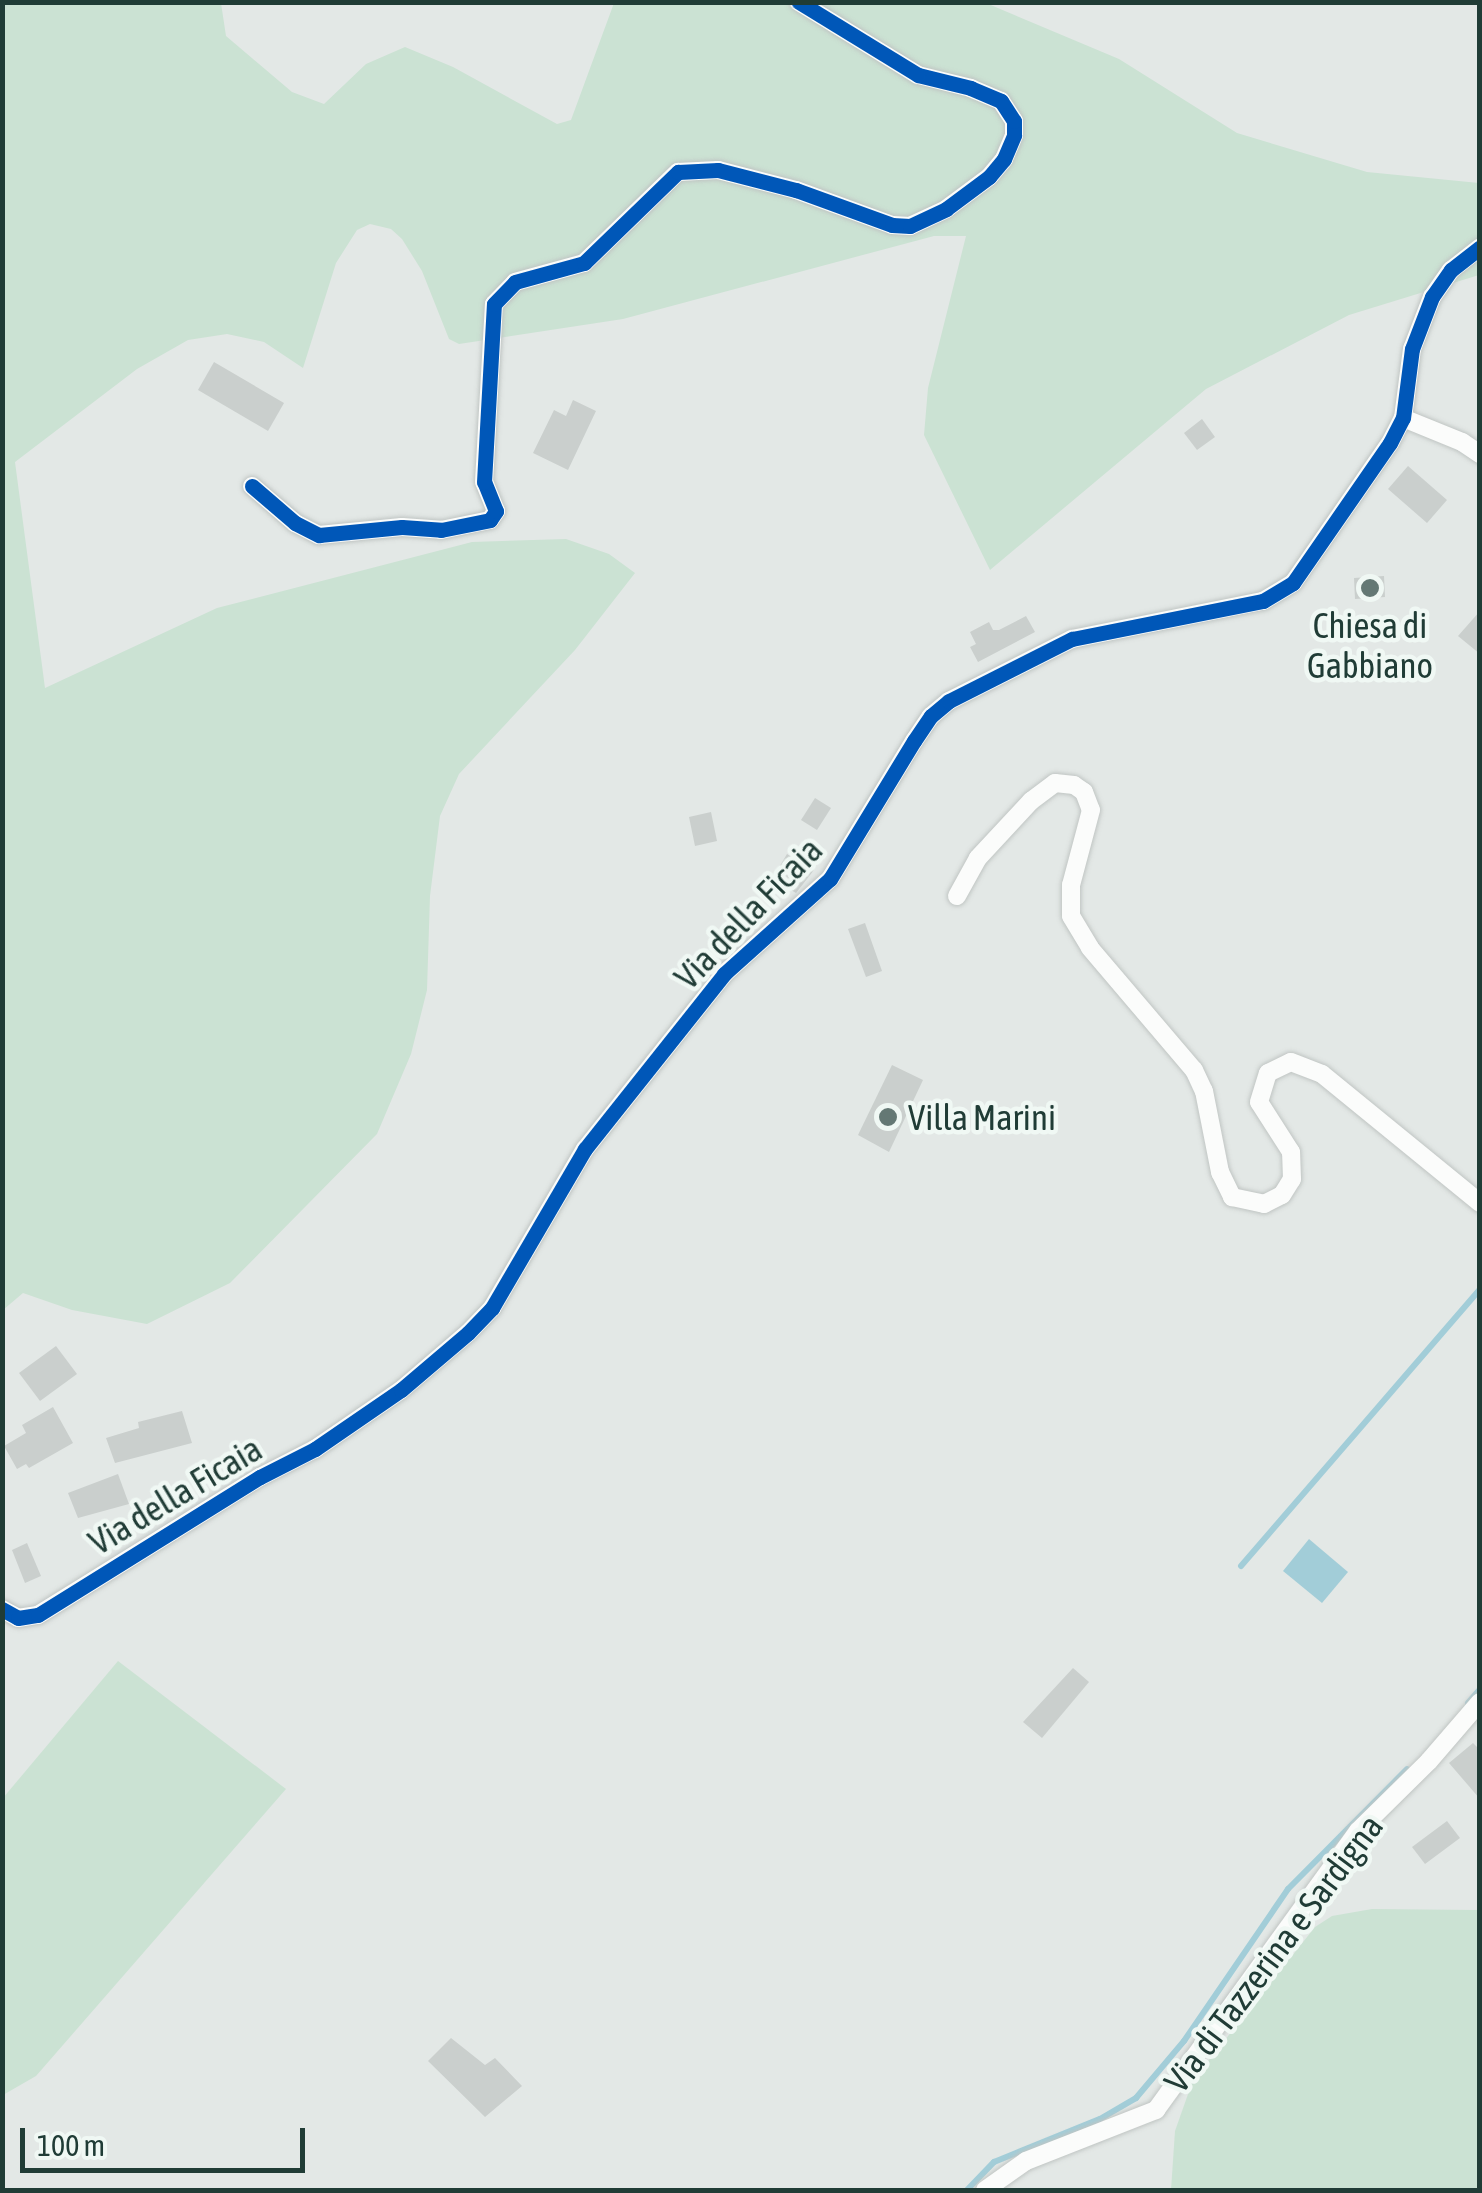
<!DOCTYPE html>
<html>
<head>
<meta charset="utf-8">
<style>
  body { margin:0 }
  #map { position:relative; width:1482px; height:2193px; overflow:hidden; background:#e3e8e6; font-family:"Asap Condensed",sans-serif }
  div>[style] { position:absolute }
  .green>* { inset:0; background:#cbe2d3 }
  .water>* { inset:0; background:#a2cdd8 }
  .stream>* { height:6px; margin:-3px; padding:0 3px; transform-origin:3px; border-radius:3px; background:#a2cdd8 }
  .building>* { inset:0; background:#cacfcd }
  .roads { filter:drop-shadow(0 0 2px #c0c5c3) drop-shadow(0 0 2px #c0c5c3) }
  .minor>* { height:18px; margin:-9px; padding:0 9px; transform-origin:9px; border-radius:9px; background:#fbfcfb }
  .cycleway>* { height:15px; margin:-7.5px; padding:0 7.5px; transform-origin:7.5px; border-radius:7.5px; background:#0057b8 }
  .dots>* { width:28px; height:28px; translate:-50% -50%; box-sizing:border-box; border:5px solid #f0f8f4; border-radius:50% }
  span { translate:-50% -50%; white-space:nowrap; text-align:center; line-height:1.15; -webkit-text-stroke:9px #f0f8f4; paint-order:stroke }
  .poi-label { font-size:35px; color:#203c36 }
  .left { translate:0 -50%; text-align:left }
  .street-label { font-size:35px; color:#203c36 }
  .frame { position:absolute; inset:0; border:5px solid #203c36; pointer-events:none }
  .scale { position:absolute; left:20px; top:2128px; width:285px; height:45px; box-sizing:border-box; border:5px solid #203c36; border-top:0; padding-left:12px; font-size:30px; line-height:35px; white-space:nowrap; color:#203c36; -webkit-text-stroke:8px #f0f8f4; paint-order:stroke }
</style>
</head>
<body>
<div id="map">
  <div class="green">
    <div style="clip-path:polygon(3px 3px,221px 3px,226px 36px,292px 92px,324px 104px,366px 64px,405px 47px,453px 67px,557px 124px,571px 120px,614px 3px,986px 3px,1119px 59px,1237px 133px,1367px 172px,1479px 183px,1479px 275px,1349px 315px,1206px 389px,990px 570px,924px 435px,928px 388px,966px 236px,934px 236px,623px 319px,459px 344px,449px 339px,422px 271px,402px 239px,391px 229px,370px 224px,357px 230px,336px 263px,303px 368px,264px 342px,227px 334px,188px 340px,137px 369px,15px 462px,45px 688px,217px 608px,472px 542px,566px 539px,609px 554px,635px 573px,575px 650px,459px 774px,440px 816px,430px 896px,427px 990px,411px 1054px,377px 1134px,230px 1283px,147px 1324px,72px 1310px,23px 1293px,3px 1310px)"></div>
    <div style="clip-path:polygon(118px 1661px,286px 1789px,36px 2076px,3px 2095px,3px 1798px)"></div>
    <div style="clip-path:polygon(1372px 1909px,1479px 1910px,1479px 2190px,1171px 2190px,1175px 2131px,1193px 2080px,1315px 1927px,1332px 1916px)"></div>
  </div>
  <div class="water">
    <div style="clip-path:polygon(1309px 1539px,1348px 1572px,1322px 1603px,1283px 1571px)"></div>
  </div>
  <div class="stream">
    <div style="left:1241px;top:1566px;width:366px;rotate:-49.2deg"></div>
    <div style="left:1468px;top:1703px;width:18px;rotate:-49deg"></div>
    <div style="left:967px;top:2190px;width:39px;rotate:-46deg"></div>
    <div style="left:994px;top:2162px;width:114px;rotate:-22.1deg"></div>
    <div style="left:1100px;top:2119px;width:42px;rotate:-30.3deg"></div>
    <div style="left:1136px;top:2098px;width:75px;rotate:-49.9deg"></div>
    <div style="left:1184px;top:2041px;width:184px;rotate:-55.6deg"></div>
    <div style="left:1288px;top:1889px;width:169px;rotate:-45.2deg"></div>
  </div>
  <div class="building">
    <div style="clip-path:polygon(214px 362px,284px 403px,268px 431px,198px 390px)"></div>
    <div style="clip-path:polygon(573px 400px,596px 411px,568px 470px,533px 453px,554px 410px,566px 416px)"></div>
    <div style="clip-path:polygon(1202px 419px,1215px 437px,1197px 450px,1184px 433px)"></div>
    <div style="clip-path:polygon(1408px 466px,1447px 500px,1427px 523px,1388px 489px)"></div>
    <div style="clip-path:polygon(1384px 576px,1385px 597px,1355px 599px,1354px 578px)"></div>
    <div style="clip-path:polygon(1480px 611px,1480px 654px,1458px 636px)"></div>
    <div style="clip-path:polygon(1026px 616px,1035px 632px,978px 662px,970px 647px,976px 644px,970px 632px,989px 622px,993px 630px,999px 630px)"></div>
    <div style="clip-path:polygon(815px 798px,831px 808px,817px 830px,801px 820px)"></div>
    <div style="clip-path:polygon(711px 812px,717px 841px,695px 846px,689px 817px)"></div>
    <div style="clip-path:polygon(787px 854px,814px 870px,796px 893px,772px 879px)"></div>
    <div style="clip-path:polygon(865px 923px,882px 971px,866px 977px,848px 929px)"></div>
    <div style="clip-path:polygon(892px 1065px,923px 1080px,889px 1152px,858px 1135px)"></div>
    <div style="clip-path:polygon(56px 1346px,77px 1374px,40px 1401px,19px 1373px)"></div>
    <div style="clip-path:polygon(53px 1407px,73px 1443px,29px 1468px,26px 1464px,17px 1469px,4px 1446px,26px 1433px,22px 1425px)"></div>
    <div style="clip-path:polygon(182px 1411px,192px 1443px,115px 1463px,106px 1438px,139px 1428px,138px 1422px)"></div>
    <div style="clip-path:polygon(118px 1474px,129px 1504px,78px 1518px,68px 1493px)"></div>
    <div style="clip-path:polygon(27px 1543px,41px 1576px,25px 1583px,12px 1550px)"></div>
    <div style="clip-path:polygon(1073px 1668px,1089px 1682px,1042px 1738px,1023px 1722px)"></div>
    <div style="clip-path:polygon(1473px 1743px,1480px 1750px,1480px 1799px,1449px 1763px)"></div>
    <div style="clip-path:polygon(1447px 1821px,1460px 1838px,1425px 1864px,1412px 1847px)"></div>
    <div style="clip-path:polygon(451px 2038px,485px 2065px,495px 2058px,522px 2086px,485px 2117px,428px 2061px)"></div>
  </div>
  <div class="roads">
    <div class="minor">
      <div style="left:1403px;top:418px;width:64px;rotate:22.1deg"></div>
      <div style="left:1462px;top:442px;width:22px;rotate:34deg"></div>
      <div style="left:252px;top:486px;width:57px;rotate:40.7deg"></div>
      <div style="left:295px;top:523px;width:27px;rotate:27deg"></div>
      <div style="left:319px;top:535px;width:83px;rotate:-5.5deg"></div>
      <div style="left:402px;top:527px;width:39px;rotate:4deg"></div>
      <div style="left:441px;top:530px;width:50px;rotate:-11.5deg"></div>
      <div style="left:490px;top:520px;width:11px;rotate:-56deg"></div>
      <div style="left:496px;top:511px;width:31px;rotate:-112deg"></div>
      <div style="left:484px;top:482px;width:178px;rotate:-86.8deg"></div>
      <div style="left:494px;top:304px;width:30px;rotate:-46deg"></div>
      <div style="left:515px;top:282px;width:72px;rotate:-15.4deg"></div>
      <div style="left:584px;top:263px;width:131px;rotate:-44.1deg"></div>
      <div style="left:678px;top:172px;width:40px;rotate:-2.9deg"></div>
      <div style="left:718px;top:170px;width:81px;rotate:14.4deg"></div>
      <div style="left:796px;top:190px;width:102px;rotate:20deg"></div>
      <div style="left:892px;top:225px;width:18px;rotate:3deg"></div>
      <div style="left:910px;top:226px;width:40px;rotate:-25deg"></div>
      <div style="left:946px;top:209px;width:54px;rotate:-36.7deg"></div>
      <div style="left:989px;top:177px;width:23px;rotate:-50deg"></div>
      <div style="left:1004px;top:159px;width:26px;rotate:-67deg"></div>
      <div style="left:1014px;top:135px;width:14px;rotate:-90deg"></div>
      <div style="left:1014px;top:121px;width:24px;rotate:-123deg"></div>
      <div style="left:1001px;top:101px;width:33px;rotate:-157deg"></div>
      <div style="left:971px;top:88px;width:55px;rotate:-166.2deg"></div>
      <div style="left:918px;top:75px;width:140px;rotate:-148.5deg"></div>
      <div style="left:957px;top:896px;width:43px;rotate:-61.1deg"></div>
      <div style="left:978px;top:858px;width:78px;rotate:-47.1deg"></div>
      <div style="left:1031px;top:801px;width:30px;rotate:-37deg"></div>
      <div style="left:1055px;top:783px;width:19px;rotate:6deg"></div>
      <div style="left:1074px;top:785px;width:12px;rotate:35deg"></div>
      <div style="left:1084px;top:792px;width:19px;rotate:69deg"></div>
      <div style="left:1091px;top:810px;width:78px;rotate:104.9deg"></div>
      <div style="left:1071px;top:885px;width:31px;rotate:90deg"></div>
      <div style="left:1071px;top:916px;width:37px;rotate:59deg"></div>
      <div style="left:1090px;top:948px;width:160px;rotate:49.6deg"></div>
      <div style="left:1194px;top:1070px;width:23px;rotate:65deg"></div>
      <div style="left:1204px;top:1091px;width:83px;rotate:78.8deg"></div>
      <div style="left:1220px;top:1172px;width:28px;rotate:64deg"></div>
      <div style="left:1232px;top:1197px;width:33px;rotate:12deg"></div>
      <div style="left:1264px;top:1204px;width:20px;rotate:-27deg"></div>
      <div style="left:1282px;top:1195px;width:19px;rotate:-58deg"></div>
      <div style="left:1292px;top:1179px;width:27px;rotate:-92deg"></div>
      <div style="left:1291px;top:1152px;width:59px;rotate:-122.6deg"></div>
      <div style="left:1259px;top:1102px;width:30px;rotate:-73deg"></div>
      <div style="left:1268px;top:1073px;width:25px;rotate:-26deg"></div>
      <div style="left:1291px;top:1062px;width:33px;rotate:21deg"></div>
      <div style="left:1322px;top:1074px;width:204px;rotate:39.2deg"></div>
      <div style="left:2px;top:1609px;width:18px;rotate:29deg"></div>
      <div style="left:18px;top:1618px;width:20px;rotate:-9deg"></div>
      <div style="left:38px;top:1615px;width:261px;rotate:-31.9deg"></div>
      <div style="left:260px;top:1477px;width:62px;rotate:-27deg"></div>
      <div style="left:315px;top:1449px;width:104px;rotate:-34.5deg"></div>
      <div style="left:401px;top:1390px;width:88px;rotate:-40.4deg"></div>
      <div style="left:468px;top:1333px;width:35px;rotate:-46deg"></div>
      <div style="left:492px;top:1308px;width:184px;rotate:-59.7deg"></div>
      <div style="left:585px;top:1149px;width:223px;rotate:-51.5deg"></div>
      <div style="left:724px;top:974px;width:142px;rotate:-41.9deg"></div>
      <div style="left:830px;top:879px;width:162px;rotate:-58.7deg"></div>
      <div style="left:914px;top:741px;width:30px;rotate:-56deg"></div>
      <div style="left:931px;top:716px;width:23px;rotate:-40deg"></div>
      <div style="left:949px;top:701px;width:138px;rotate:-26.8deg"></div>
      <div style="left:1072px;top:639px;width:195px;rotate:-11.3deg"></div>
      <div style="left:1263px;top:601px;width:35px;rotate:-31deg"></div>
      <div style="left:1293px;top:583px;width:170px;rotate:-55.3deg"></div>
      <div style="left:1390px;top:443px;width:28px;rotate:-63deg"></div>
      <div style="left:1403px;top:418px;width:70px;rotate:-82.6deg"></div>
      <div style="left:1412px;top:349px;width:56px;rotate:-69deg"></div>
      <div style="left:1432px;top:297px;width:33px;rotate:-55deg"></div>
      <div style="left:1451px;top:270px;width:37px;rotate:-38deg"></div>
      <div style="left:985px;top:2190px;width:50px;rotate:-35.3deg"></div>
      <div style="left:1026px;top:2161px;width:140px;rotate:-21.4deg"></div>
      <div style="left:1156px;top:2110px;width:344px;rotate:-54.1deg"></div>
      <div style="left:1358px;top:1831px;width:100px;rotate:-44.6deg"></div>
      <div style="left:1429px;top:1761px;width:78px;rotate:-49.2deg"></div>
    </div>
  </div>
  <div class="cycleway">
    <div style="left:252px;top:486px;width:57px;rotate:40.7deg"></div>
    <div style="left:295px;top:523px;width:27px;rotate:27deg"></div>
    <div style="left:319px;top:535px;width:83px;rotate:-5.5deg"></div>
    <div style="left:402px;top:527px;width:39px;rotate:4deg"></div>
    <div style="left:441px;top:530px;width:50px;rotate:-11.5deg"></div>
    <div style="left:490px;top:520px;width:11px;rotate:-56deg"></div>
    <div style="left:496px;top:511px;width:31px;rotate:-112deg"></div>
    <div style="left:484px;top:482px;width:178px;rotate:-86.8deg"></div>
    <div style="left:494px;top:304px;width:30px;rotate:-46deg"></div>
    <div style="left:515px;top:282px;width:72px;rotate:-15.4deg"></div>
    <div style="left:584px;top:263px;width:131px;rotate:-44.1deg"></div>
    <div style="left:678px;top:172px;width:40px;rotate:-2.9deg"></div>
    <div style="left:718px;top:170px;width:81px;rotate:14.4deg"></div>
    <div style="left:796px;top:190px;width:102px;rotate:20deg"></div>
    <div style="left:892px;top:225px;width:18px;rotate:3deg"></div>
    <div style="left:910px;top:226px;width:40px;rotate:-25deg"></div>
    <div style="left:946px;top:209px;width:54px;rotate:-36.7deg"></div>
    <div style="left:989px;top:177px;width:23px;rotate:-50deg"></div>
    <div style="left:1004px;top:159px;width:26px;rotate:-67deg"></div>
    <div style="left:1014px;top:135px;width:14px;rotate:-90deg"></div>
    <div style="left:1014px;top:121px;width:24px;rotate:-123deg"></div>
    <div style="left:1001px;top:101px;width:33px;rotate:-157deg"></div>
    <div style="left:971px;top:88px;width:55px;rotate:-166.2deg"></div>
    <div style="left:918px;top:75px;width:140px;rotate:-148.5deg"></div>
    <div style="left:2px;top:1609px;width:18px;rotate:29deg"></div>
    <div style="left:18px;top:1618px;width:20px;rotate:-9deg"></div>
    <div style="left:38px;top:1615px;width:261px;rotate:-31.9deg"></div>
    <div style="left:260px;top:1477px;width:62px;rotate:-27deg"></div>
    <div style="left:315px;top:1449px;width:104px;rotate:-34.5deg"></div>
    <div style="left:401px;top:1390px;width:88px;rotate:-40.4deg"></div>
    <div style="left:468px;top:1333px;width:35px;rotate:-46deg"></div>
    <div style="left:492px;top:1308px;width:184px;rotate:-59.7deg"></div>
    <div style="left:585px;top:1149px;width:223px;rotate:-51.5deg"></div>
    <div style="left:724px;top:974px;width:142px;rotate:-41.9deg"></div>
    <div style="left:830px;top:879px;width:162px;rotate:-58.7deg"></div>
    <div style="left:914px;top:741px;width:30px;rotate:-56deg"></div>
    <div style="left:931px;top:716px;width:23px;rotate:-40deg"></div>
    <div style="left:949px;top:701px;width:138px;rotate:-26.8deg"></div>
    <div style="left:1072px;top:639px;width:195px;rotate:-11.3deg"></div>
    <div style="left:1263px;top:601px;width:35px;rotate:-31deg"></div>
    <div style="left:1293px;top:583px;width:170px;rotate:-55.3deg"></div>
    <div style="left:1390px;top:443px;width:28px;rotate:-63deg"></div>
    <div style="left:1403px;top:418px;width:70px;rotate:-82.6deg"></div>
    <div style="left:1412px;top:349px;width:56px;rotate:-69deg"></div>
    <div style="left:1432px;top:297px;width:33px;rotate:-55deg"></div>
    <div style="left:1451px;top:270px;width:37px;rotate:-38deg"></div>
  </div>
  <div class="dots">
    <div style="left:1370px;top:588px;background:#647874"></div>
    <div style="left:888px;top:1117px;background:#647874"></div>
  </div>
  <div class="poi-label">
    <span style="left:1370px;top:645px">Chiesa di<br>Gabbiano</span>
    <span class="left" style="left:908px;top:1117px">Villa Marini</span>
  </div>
  <div class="street-label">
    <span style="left:748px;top:913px;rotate:-46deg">Via della Ficaia</span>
    <span style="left:175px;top:1495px;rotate:-31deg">Via della Ficaia</span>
    <span style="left:1273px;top:1953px;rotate:-53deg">Via di Tazzerina e Sardigna</span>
  </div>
  <div class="frame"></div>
  <div class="scale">100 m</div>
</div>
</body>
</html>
